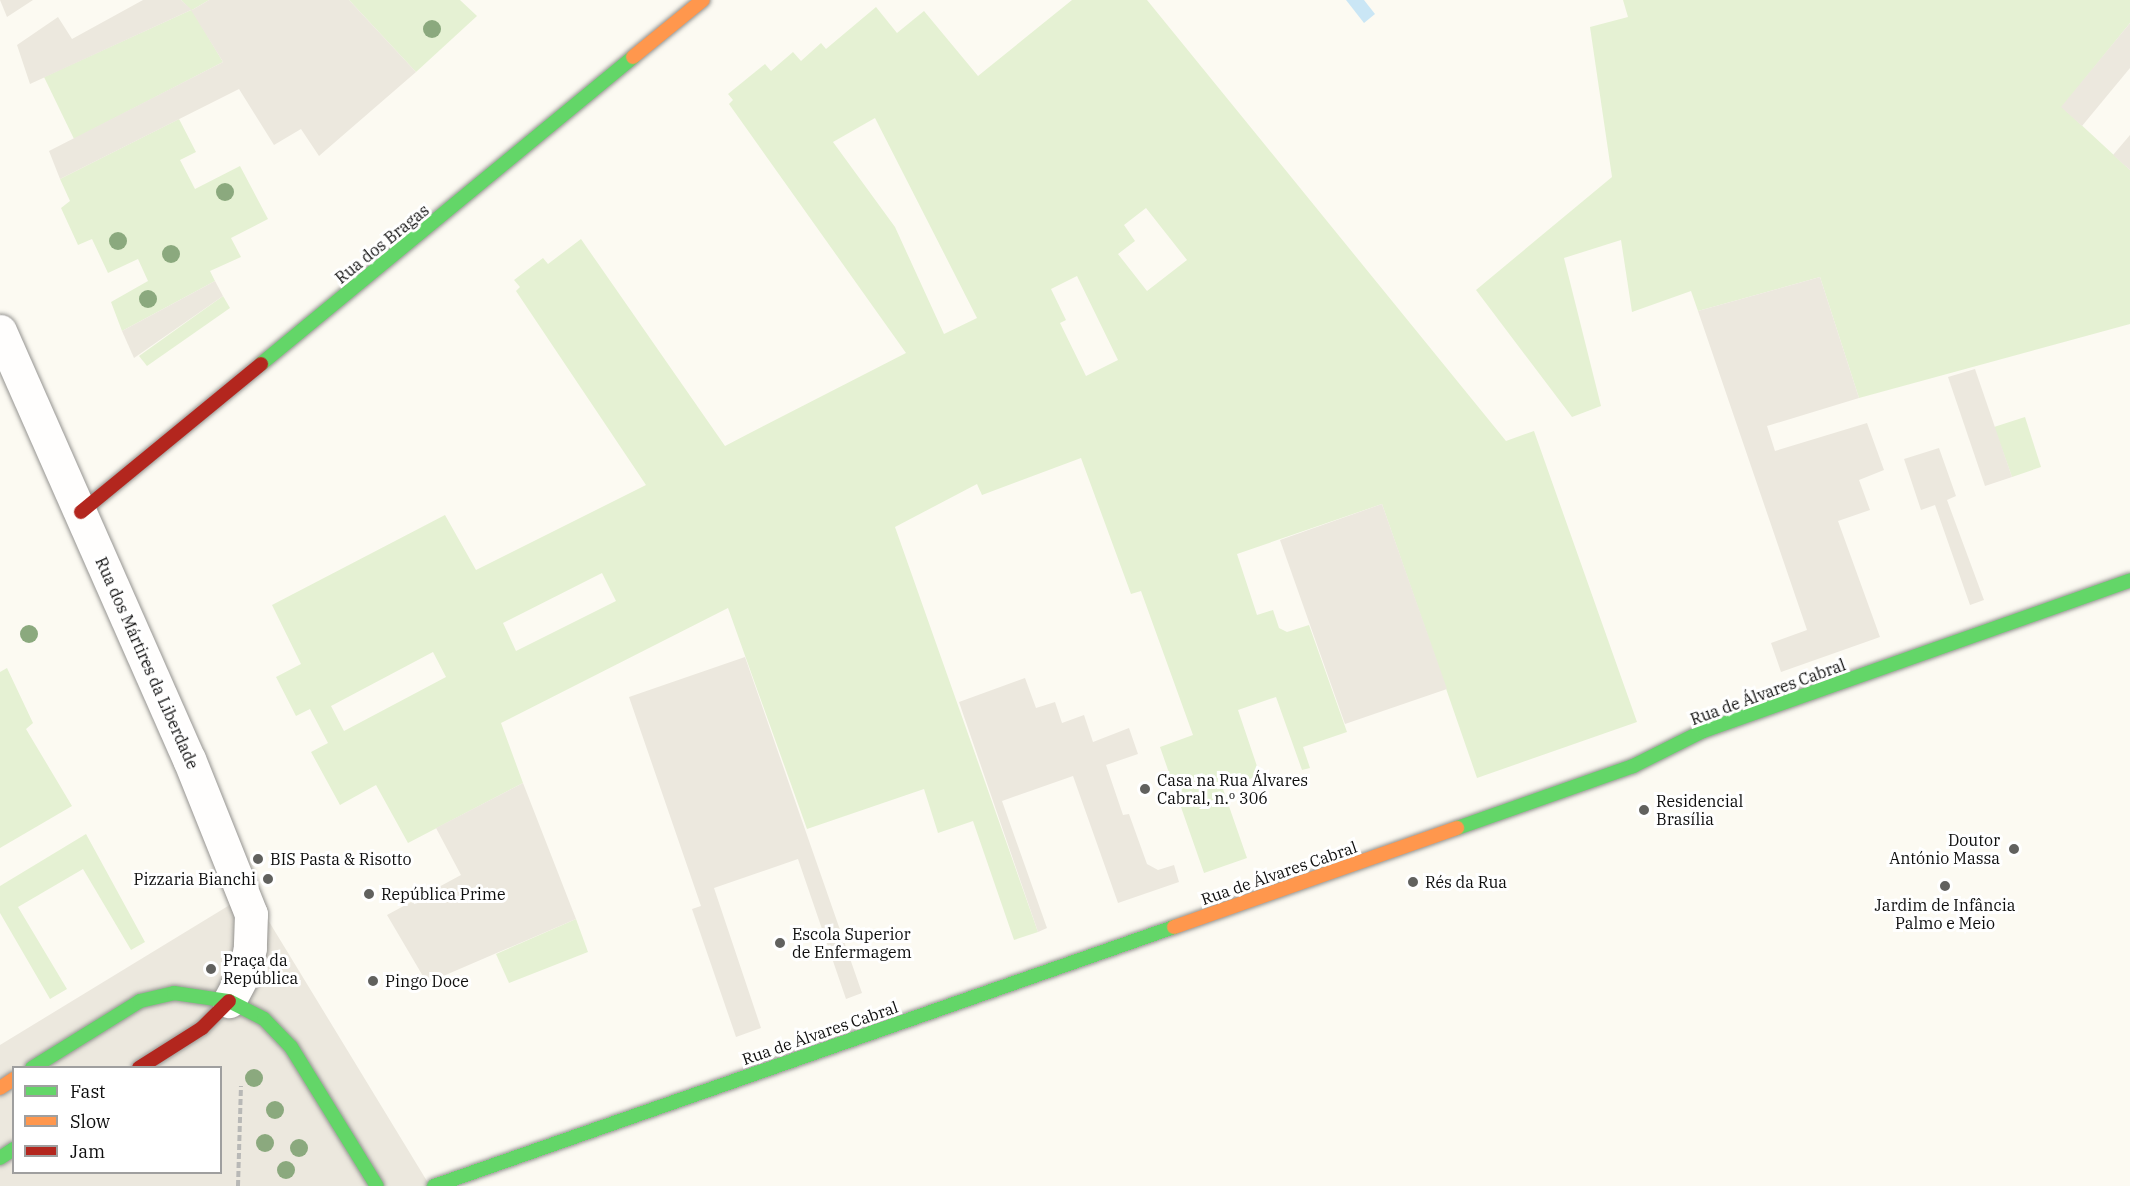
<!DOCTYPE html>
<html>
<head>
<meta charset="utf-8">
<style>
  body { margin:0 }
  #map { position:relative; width:2130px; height:1186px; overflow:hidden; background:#fcfaf2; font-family:"IBM Plex Serif",serif }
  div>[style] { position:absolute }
  .green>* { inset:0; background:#e5f1d3 }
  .plaza>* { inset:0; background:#ece8de }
  .water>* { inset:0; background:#cae6f5 }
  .path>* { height:4px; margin-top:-2px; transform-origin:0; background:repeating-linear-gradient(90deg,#b8b8b6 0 6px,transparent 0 9px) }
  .roads { filter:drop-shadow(0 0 2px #959491) drop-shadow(0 0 2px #959491) }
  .street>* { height:33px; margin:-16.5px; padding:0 16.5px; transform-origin:16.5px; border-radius:16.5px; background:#fffefd }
  .fast>* { height:14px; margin:-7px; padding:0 7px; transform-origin:7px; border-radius:7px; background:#63d668 }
  .slow>* { height:14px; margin:-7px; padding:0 7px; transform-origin:7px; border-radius:7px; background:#ff974d }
  .jam>* { height:14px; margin:-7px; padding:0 7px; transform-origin:7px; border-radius:7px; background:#b3261e }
  .trees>* { width:18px; height:18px; margin:-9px; border-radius:50%; background:#8ba97e }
  .dots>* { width:16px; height:16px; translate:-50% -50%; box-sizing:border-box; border:3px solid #fff; border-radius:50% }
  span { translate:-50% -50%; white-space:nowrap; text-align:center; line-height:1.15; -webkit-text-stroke:6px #fff; paint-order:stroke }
  .street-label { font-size:16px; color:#0e0e0e }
  .poi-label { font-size:16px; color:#0e0e0e }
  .left { translate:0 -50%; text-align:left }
  .right { translate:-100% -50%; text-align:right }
  .legend { position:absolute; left:12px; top:1066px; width:210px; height:108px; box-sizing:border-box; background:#fff; border:2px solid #9f9f9f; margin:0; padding:8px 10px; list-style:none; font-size:18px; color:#0e0e0e }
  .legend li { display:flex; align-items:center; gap:12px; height:30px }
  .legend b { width:30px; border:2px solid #9f9f9f }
</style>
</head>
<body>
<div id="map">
  <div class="green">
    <div style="clip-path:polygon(181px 0,209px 0,192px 10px,223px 62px,74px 139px,44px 77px,191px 10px)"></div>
    <div style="clip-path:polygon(349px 0,460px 0,477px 16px,416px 72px)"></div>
    <div style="clip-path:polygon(evenodd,1072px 0,1147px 0,1506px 441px,1534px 431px,1637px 722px,1477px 778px,1382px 504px,1237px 554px,1257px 615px,1273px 610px,1279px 628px,1287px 632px,1309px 625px,1347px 732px,1303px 747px,1310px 768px,1302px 770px,1276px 697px,1238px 710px,1260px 775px,1223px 789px,1247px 858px,1204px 873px,1160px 747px,1193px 735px,1141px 591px,1131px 594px,1081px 458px,982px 495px,977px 484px,895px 527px,1038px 932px,1014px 940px,973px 821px,938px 833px,924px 789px,807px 829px,728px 608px,501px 723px,523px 783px,408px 843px,376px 785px,340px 805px,311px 752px,328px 743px,310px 709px,296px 716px,276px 677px,301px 664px,272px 605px,445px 515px,476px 570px,646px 485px,516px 291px,520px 287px,514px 280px,543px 258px,548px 264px,581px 239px,725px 446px,748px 434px,906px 353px,729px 104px,733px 100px,728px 94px,765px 64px,771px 71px,793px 52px,801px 61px,821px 43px,826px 49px,876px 7px,897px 33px,924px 11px,978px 76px,1072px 0,875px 118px,977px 318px,944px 334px,895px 227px,833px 142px,875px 118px,1072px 0,1146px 208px,1187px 260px,1147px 291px,1118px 254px,1135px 241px,1124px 225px,1146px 208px,1072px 0,1077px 276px,1118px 360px,1086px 376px,1060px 323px,1066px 320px,1051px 289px,1077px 276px,1072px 0,602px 573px,616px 601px,516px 651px,503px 623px,602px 573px,1072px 0,433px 652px,446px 677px,344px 731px,331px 706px,433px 652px)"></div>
    <div style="clip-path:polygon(1623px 0,2130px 0,2130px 23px,2062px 107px,2130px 170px,2130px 324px,1859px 398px,1820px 277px,1698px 311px,1691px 291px,1632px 312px,1621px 240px,1564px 258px,1601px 406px,1572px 417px,1476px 290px,1612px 177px,1590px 27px,1628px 17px)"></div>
    <div style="clip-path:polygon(179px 119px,196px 152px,180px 160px,195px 189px,240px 166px,268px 219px,231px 238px,241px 257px,210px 271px,215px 281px,122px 331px,111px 302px,148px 281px,138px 259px,108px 273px,92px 239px,78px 245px,61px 208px,70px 201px,60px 179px)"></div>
    <div style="clip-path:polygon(223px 296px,230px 308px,147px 366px,139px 356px)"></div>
    <div style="clip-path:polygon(2025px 417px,2041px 467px,2012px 477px,1994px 427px)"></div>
    <div style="clip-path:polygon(7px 668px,33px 723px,26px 729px,72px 806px,0 848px,0 672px)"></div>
    <div style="clip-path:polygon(86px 834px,145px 942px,131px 950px,83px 869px,18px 907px,67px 989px,50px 999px,0 913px,0 886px)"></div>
    <div style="clip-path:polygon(576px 919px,588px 952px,509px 983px,496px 954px)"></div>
  </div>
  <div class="plaza">
    <div style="clip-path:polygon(0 0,33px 0,7px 17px)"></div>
    <div style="clip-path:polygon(143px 0,181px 0,192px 10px,209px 0,349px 0,416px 72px,319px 156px,301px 129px,274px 145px,239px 89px,60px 179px,49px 151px,223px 62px,191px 10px,30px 84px,17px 45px,58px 17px,72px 39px)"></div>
    <div style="clip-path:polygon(2130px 23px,2130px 68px,2082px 126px,2061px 107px)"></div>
    <div style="clip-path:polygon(2130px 135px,2130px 170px,2113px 155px)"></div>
    <div style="clip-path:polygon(1820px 277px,1859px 398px,1767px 426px,1775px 451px,1867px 423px,1884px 470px,1859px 480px,1870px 510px,1838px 521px,1880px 637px,1781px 672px,1771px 643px,1807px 630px,1698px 311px)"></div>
    <div style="clip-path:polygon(215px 281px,223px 296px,134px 358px,122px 331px)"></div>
    <div style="clip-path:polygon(1975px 369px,2012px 477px,1985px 486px,1948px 377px)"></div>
    <div style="clip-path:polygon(1939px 448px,1956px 496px,1947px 500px,1984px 600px,1970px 605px,1935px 505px,1921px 510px,1904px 459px)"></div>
    <div style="clip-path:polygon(1382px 504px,1447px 689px,1345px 724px,1280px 540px)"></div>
    <div style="clip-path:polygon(745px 657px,862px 993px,846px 999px,798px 859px,714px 888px,761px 1028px,736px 1037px,692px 909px,701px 906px,629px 697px)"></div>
    <div style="clip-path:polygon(1025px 678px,1036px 708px,1055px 702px,1062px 723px,1084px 715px,1093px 742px,1129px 728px,1138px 754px,1106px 765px,1123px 815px,1129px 814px,1147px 864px,1158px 870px,1174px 865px,1179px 882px,1118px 903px,1073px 776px,1002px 801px,1047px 928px,1038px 932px,959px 702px)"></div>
    <div style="clip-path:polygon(523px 783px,576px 919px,427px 983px,387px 915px,461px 875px,436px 828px)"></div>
    <div style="clip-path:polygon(evenodd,251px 892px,430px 1186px,0 1186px,0 1045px,251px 892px,14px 1068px,220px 1068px,220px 1172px,14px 1172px,14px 1068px)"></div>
  </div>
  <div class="water">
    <div style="clip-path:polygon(1346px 0,1364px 0,1375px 14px,1364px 23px)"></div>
  </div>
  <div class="path">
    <div style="left:238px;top:1186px;width:100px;rotate:-88.3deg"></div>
  </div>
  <div class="roads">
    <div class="street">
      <div style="left:0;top:331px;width:468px;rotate:66.2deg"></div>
      <div style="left:189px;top:759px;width:167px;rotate:68.2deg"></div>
      <div style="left:251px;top:914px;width:34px;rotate:92deg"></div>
      <div style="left:250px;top:948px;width:26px;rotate:103deg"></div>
      <div style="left:244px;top:973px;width:32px;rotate:118deg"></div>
    </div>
    <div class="fast">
      <div style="left:261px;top:364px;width:482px;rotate:-39.5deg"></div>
      <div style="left:1457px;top:828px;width:187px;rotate:-19.4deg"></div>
      <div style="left:1633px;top:766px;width:78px;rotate:-26.6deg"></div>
      <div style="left:1703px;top:731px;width:453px;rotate:-19.4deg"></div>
      <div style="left:32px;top:1068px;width:127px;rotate:-31.8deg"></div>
      <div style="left:140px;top:1001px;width:35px;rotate:-13deg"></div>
      <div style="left:174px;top:993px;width:56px;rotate:8.3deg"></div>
      <div style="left:229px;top:1001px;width:39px;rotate:27deg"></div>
      <div style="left:264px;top:1019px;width:39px;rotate:46deg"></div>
      <div style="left:291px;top:1047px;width:163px;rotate:58.3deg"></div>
      <div style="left:0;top:1158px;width:17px;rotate:-33deg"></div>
      <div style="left:434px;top:1186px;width:784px;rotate:-19.29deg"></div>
    </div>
    <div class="slow">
      <div style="left:633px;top:57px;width:90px;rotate:-39.2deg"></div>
      <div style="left:1174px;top:927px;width:300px;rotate:-19.3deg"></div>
      <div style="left:0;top:1088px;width:17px;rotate:-33deg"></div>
    </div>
    <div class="jam">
      <div style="left:81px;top:512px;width:233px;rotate:-39.4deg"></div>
      <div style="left:139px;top:1068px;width:75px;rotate:-32.4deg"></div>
      <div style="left:202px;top:1028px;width:38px;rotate:-45deg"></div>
    </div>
  </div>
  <div class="trees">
    <div style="left:432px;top:29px"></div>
    <div style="left:225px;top:192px"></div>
    <div style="left:118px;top:241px"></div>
    <div style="left:171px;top:254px"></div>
    <div style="left:148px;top:299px"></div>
    <div style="left:29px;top:634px"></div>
    <div style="left:254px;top:1078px"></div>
    <div style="left:275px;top:1110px"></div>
    <div style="left:265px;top:1143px"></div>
    <div style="left:299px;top:1148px"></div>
    <div style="left:286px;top:1170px"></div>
  </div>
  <div class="dots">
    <div style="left:1145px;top:789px;background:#61615e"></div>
    <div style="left:1644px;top:810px;background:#61615e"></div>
    <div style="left:2014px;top:849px;background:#61615e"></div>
    <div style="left:258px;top:859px;background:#61615e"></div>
    <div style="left:268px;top:879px;background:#61615e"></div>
    <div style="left:1413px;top:882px;background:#61615e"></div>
    <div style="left:1945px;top:886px;background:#61615e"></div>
    <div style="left:369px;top:894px;background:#61615e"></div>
    <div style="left:780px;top:943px;background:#61615e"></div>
    <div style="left:211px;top:969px;background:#61615e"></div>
    <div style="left:373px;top:981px;background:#61615e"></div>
  </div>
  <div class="street-label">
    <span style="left:382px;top:244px;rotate:-39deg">Rua dos Bragas</span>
    <span style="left:147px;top:663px;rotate:66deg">Rua dos Mártires da Liberdade</span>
    <span style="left:1768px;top:692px;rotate:-20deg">Rua de Álvares Cabral</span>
    <span style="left:1279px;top:873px;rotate:-19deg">Rua de Álvares Cabral</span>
    <span style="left:820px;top:1033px;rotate:-19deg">Rua de Álvares Cabral</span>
  </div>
  <div class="poi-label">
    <span class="left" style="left:1157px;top:789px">Casa na Rua Álvares<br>Cabral, n.º 306</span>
    <span class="left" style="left:1656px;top:810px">Residencial<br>Brasília</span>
    <span class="right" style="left:2000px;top:849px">Doutor<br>António Massa</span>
    <span class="left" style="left:270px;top:859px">BIS Pasta &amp; Risotto</span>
    <span class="right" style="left:256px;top:879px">Pizzaria Bianchi</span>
    <span class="left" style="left:1425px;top:882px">Rés da Rua</span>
    <span class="left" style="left:381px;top:894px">República Prime</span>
    <span style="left:1945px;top:914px">Jardim de Infância<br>Palmo e Meio</span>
    <span class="left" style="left:792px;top:943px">Escola Superior<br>de Enfermagem</span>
    <span class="left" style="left:223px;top:969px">Praça da<br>República</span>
    <span class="left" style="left:385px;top:981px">Pingo Doce</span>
  </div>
  <ul class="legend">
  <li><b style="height:8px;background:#63d668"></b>Fast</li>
  <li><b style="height:8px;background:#ff974d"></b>Slow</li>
  <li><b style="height:8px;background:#b3261e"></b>Jam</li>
  </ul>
</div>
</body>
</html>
